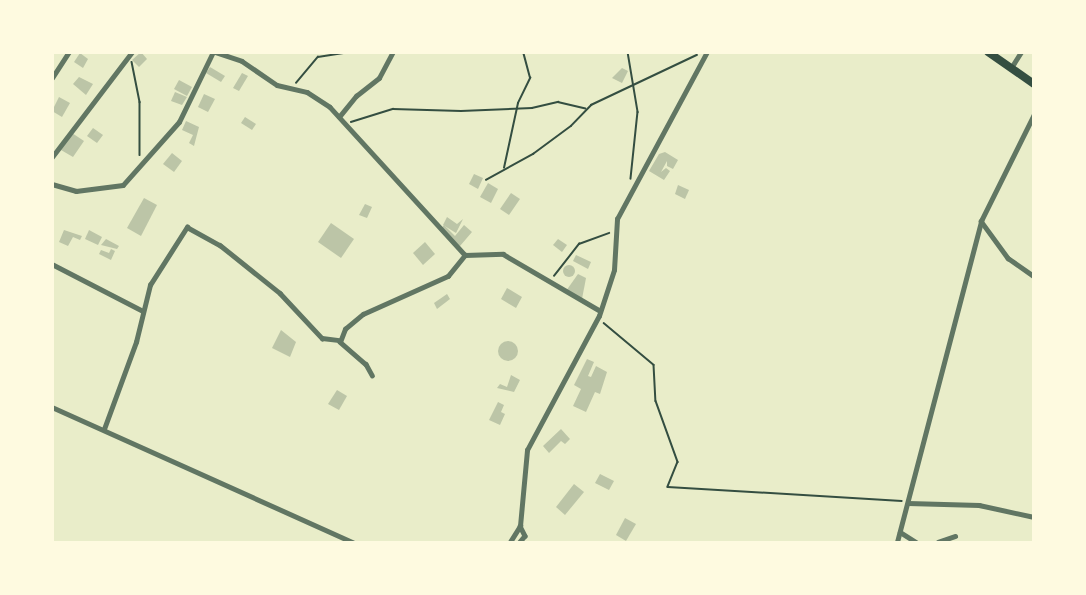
<!DOCTYPE html>
<html>
<head>
<meta charset="utf-8">
<style>
  body { margin:0 }
  #map { position:relative; width:1086px; height:595px; overflow:hidden; background:#e9edc9; font-family:Montserrat,sans-serif }
  div>[style] { position:absolute }
  .building>* { inset:0; background:#bcc5a7 }
  .round { border-radius:50% }
  .path>* { height:1.5px; margin:-0.75px; padding:0 0.75px; transform-origin:0.75px; border-radius:0.75px; background:#344e41 }
  .minor>* { height:4.5px; margin:-2.25px; padding:0 2.25px; transform-origin:2.25px; border-radius:2.25px; background:#617663 }
  .trunk>* { height:8px; margin:-4px; padding:0 4px; transform-origin:4px; border-radius:4px; background:#344e41 }
  span { translate:-50% -50%; white-space:nowrap; text-align:center; line-height:1.15; -webkit-text-stroke:4.5px #fefae0; paint-order:stroke }
  .frame { position:absolute; inset:0; border:54px solid #fefae0; pointer-events:none }
</style>
</head>
<body>
<div id="map">
  <div class="building">
    <div style="clip-path:polygon(141px 52px,147px 59px,139px 67px,132px 60px)"></div>
    <div style="clip-path:polygon(80px 53px,88px 59px,83px 68px,74px 62px)"></div>
    <div style="clip-path:polygon(210px 67px,225px 76px,221px 82px,206px 73px)"></div>
    <div style="clip-path:polygon(622px 68px,628px 71px,622px 83px,612px 78px)"></div>
    <div style="clip-path:polygon(242px 73px,248px 76px,239px 91px,233px 88px)"></div>
    <div style="clip-path:polygon(79px 77px,93px 84px,86px 95px,73px 84px)"></div>
    <div style="clip-path:polygon(179px 80px,192px 87px,187px 96px,174px 89px)"></div>
    <div style="clip-path:polygon(175px 92px,187px 97px,182px 105px,171px 101px)"></div>
    <div style="clip-path:polygon(204px 94px,215px 99px,208px 112px,198px 107px)"></div>
    <div style="clip-path:polygon(59px 97px,70px 103px,62px 117px,52px 111px)"></div>
    <div style="clip-path:polygon(245px 117px,256px 124px,252px 130px,241px 123px)"></div>
    <div style="clip-path:polygon(186px 121px,199px 127px,194px 146px,189px 143px,193px 135px,182px 130px)"></div>
    <div style="clip-path:polygon(93px 128px,103px 135px,97px 143px,87px 136px)"></div>
    <div style="clip-path:polygon(72px 133px,84px 141px,73px 157px,61px 150px)"></div>
    <div style="clip-path:polygon(665px 152px,678px 160px,673px 169px,667px 166px,667px 161px,661px 172px,666px 168px,670px 171px,664px 180px,649px 171px,659px 154px)"></div>
    <div style="clip-path:polygon(172px 153px,182px 161px,174px 172px,163px 164px)"></div>
    <div style="clip-path:polygon(474px 174px,483px 178px,478px 189px,469px 184px)"></div>
    <div style="clip-path:polygon(488px 183px,498px 189px,491px 203px,480px 197px)"></div>
    <div style="clip-path:polygon(678px 185px,689px 190px,685px 199px,675px 194px)"></div>
    <div style="clip-path:polygon(511px 193px,520px 199px,509px 215px,500px 209px)"></div>
    <div style="clip-path:polygon(144px 198px,157px 205px,141px 236px,127px 228px)"></div>
    <div style="clip-path:polygon(365px 204px,372px 207px,367px 218px,359px 215px)"></div>
    <div style="clip-path:polygon(447px 217px,457px 224px,463px 219px,456px 233px,443px 225px)"></div>
    <div style="clip-path:polygon(331px 223px,354px 239px,341px 258px,318px 242px)"></div>
    <div style="clip-path:polygon(444px 225px,455px 236px,464px 225px,472px 232px,460px 246px,440px 230px)"></div>
    <div style="clip-path:polygon(64px 230px,82px 236px,80px 240px,73px 237px,68px 246px,59px 242px)"></div>
    <div style="clip-path:polygon(89px 230px,102px 237px,98px 245px,85px 239px)"></div>
    <div style="clip-path:polygon(106px 239px,119px 246px,117px 249px,101px 245px)"></div>
    <div style="clip-path:polygon(558px 239px,567px 245px,562px 252px,553px 245px)"></div>
    <div style="clip-path:polygon(425px 242px,435px 254px,423px 265px,413px 253px)"></div>
    <div style="clip-path:polygon(111px 249px,115px 251px,111px 260px,99px 254px,101px 250px,109px 253px)"></div>
    <div style="clip-path:polygon(576px 255px,591px 262px,588px 269px,573px 261px)"></div>
    <div class="round" style="left:563px;top:265px;width:12px;height:12px"></div>
    <div style="clip-path:polygon(578px 274px,586px 278px,582px 299px,566px 291px)"></div>
    <div style="clip-path:polygon(507px 288px,522px 297px,516px 308px,501px 299px)"></div>
    <div style="clip-path:polygon(447px 294px,450px 299px,437px 309px,434px 303px)"></div>
    <div style="clip-path:polygon(281px 330px,296px 342px,290px 357px,272px 348px)"></div>
    <div class="round" style="left:498px;top:341px;width:20px;height:20px"></div>
    <div style="clip-path:polygon(587px 359px,594px 362px,588px 376px,591px 377px,596px 366px,607px 372px,600px 394px,595px 392px,586px 412px,573px 406px,581px 389px,574px 385px)"></div>
    <div style="clip-path:polygon(511px 375px,520px 380px,514px 392px,497px 388px,500px 384px,507px 387px)"></div>
    <div style="clip-path:polygon(337px 390px,347px 396px,339px 410px,328px 404px)"></div>
    <div style="clip-path:polygon(498px 402px,504px 405px,501px 412px,505px 414px,500px 425px,489px 420px)"></div>
    <div style="clip-path:polygon(561px 429px,570px 439px,565px 444px,561px 441px,549px 453px,543px 446px)"></div>
    <div style="clip-path:polygon(600px 474px,614px 481px,609px 490px,595px 483px)"></div>
    <div style="clip-path:polygon(574px 484px,584px 492px,565px 515px,556px 507px)"></div>
    <div style="clip-path:polygon(625px 518px,636px 524px,626px 541px,616px 535px)"></div>
  </div>
  <div class="path">
    <div style="left:628px;top:52px;width:61px;rotate:80.5deg"></div>
    <div style="left:638px;top:112px;width:67px;rotate:96deg"></div>
    <div style="left:132px;top:62px;width:41px;rotate:78.7deg"></div>
    <div style="left:140px;top:102px;width:53px;rotate:90deg"></div>
    <div style="left:296px;top:83px;width:34px;rotate:-50deg"></div>
    <div style="left:318px;top:57px;width:32px;rotate:-9deg"></div>
    <div style="left:351px;top:122px;width:44px;rotate:-17.2deg"></div>
    <div style="left:393px;top:109px;width:68px;rotate:1.7deg"></div>
    <div style="left:461px;top:111px;width:71px;rotate:-2.4deg"></div>
    <div style="left:532px;top:108px;width:27px;rotate:-13deg"></div>
    <div style="left:558px;top:102px;width:28px;rotate:13deg"></div>
    <div style="left:504px;top:168px;width:66px;rotate:-77.8deg"></div>
    <div style="left:518px;top:103px;width:28px;rotate:-64deg"></div>
    <div style="left:530px;top:78px;width:27px;rotate:-105deg"></div>
    <div style="left:486px;top:180px;width:54px;rotate:-29deg"></div>
    <div style="left:533px;top:154px;width:47px;rotate:-36.4deg"></div>
    <div style="left:571px;top:126px;width:29px;rotate:-46deg"></div>
    <div style="left:591px;top:105px;width:117px;rotate:-25.3deg"></div>
    <div style="left:554px;top:276px;width:41px;rotate:-52deg"></div>
    <div style="left:579px;top:244px;width:32px;rotate:-20deg"></div>
    <div style="left:604px;top:323px;width:65px;rotate:40deg"></div>
    <div style="left:654px;top:365px;width:36px;rotate:87deg"></div>
    <div style="left:656px;top:401px;width:65px;rotate:70.2deg"></div>
    <div style="left:678px;top:462px;width:27px;rotate:112deg"></div>
    <div style="left:668px;top:487px;width:234px;rotate:3.4deg"></div>
  </div>
  <div class="minor">
    <div style="left:215px;top:52px;width:28px;rotate:18deg"></div>
    <div style="left:242px;top:61px;width:42px;rotate:34.4deg"></div>
    <div style="left:277px;top:85px;width:31px;rotate:13deg"></div>
    <div style="left:307px;top:92px;width:27px;rotate:33deg"></div>
    <div style="left:330px;top:107px;width:200px;rotate:47.6deg"></div>
    <div style="left:465px;top:255px;width:38px;rotate:-2deg"></div>
    <div style="left:503px;top:254px;width:111px;rotate:30.3deg"></div>
    <div style="left:1011px;top:68px;width:19px;rotate:-58deg"></div>
    <div style="left:52px;top:78px;width:31px;rotate:-57deg"></div>
    <div style="left:339px;top:117px;width:27px;rotate:-51deg"></div>
    <div style="left:356px;top:96px;width:29px;rotate:-38deg"></div>
    <div style="left:379px;top:78px;width:30px;rotate:-62deg"></div>
    <div style="left:52px;top:157px;width:132px;rotate:-52.7deg"></div>
    <div style="left:52px;top:184px;width:25px;rotate:16deg"></div>
    <div style="left:76px;top:191px;width:47px;rotate:-7.3deg"></div>
    <div style="left:123px;top:185px;width:84px;rotate:-48.4deg"></div>
    <div style="left:179px;top:122px;width:78px;rotate:-64.1deg"></div>
    <div style="left:981px;top:221px;width:46px;rotate:53.9deg"></div>
    <div style="left:1008px;top:258px;width:32px;rotate:35deg"></div>
    <div style="left:52px;top:264px;width:102px;rotate:27.3deg"></div>
    <div style="left:372px;top:376px;width:13px;rotate:-119deg"></div>
    <div style="left:366px;top:365px;width:35px;rotate:-139deg"></div>
    <div style="left:340px;top:342px;width:14px;rotate:-69deg"></div>
    <div style="left:345px;top:329px;width:23px;rotate:-40deg"></div>
    <div style="left:363px;top:314px;width:93px;rotate:-24.1deg"></div>
    <div style="left:448px;top:276px;width:27px;rotate:-51deg"></div>
    <div style="left:52px;top:407px;width:330px;rotate:24.2deg"></div>
    <div style="left:104px;top:429px;width:93px;rotate:-69.8deg"></div>
    <div style="left:136px;top:342px;width:59px;rotate:-76.2deg"></div>
    <div style="left:150px;top:285px;width:69px;rotate:-57.5deg"></div>
    <div style="left:187px;top:227px;width:38px;rotate:29deg"></div>
    <div style="left:220px;top:245px;width:77px;rotate:38.7deg"></div>
    <div style="left:280px;top:293px;width:62px;rotate:47deg"></div>
    <div style="left:322px;top:338px;width:17px;rotate:7deg"></div>
    <div style="left:908px;top:503px;width:71px;rotate:1.6deg"></div>
    <div style="left:979px;top:505px;width:56px;rotate:12.3deg"></div>
    <div style="left:520px;top:526px;width:11px;rotate:63deg"></div>
    <div style="left:525px;top:536px;width:8px;rotate:130deg"></div>
    <div style="left:900px;top:532px;width:19px;rotate:32deg"></div>
    <div style="left:510px;top:542px;width:19px;rotate:-58deg"></div>
    <div style="left:520px;top:526px;width:76px;rotate:-84.7deg"></div>
    <div style="left:527px;top:450px;width:152px;rotate:-61.8deg"></div>
    <div style="left:599px;top:316px;width:48px;rotate:-71.9deg"></div>
    <div style="left:614px;top:270px;width:51px;rotate:-86.6deg"></div>
    <div style="left:617px;top:219px;width:190px;rotate:-61.7deg"></div>
    <div style="left:897px;top:542px;width:332px;rotate:-75.3deg"></div>
    <div style="left:981px;top:221px;width:119px;rotate:-63.6deg"></div>
    <div style="left:938px;top:542px;width:18px;rotate:-19deg"></div>
  </div>
  <div class="trunk">
    <div style="left:988px;top:52px;width:56px;rotate:34.8deg"></div>
  </div>
  <div class="frame"></div>
</div>
</body>
</html>
